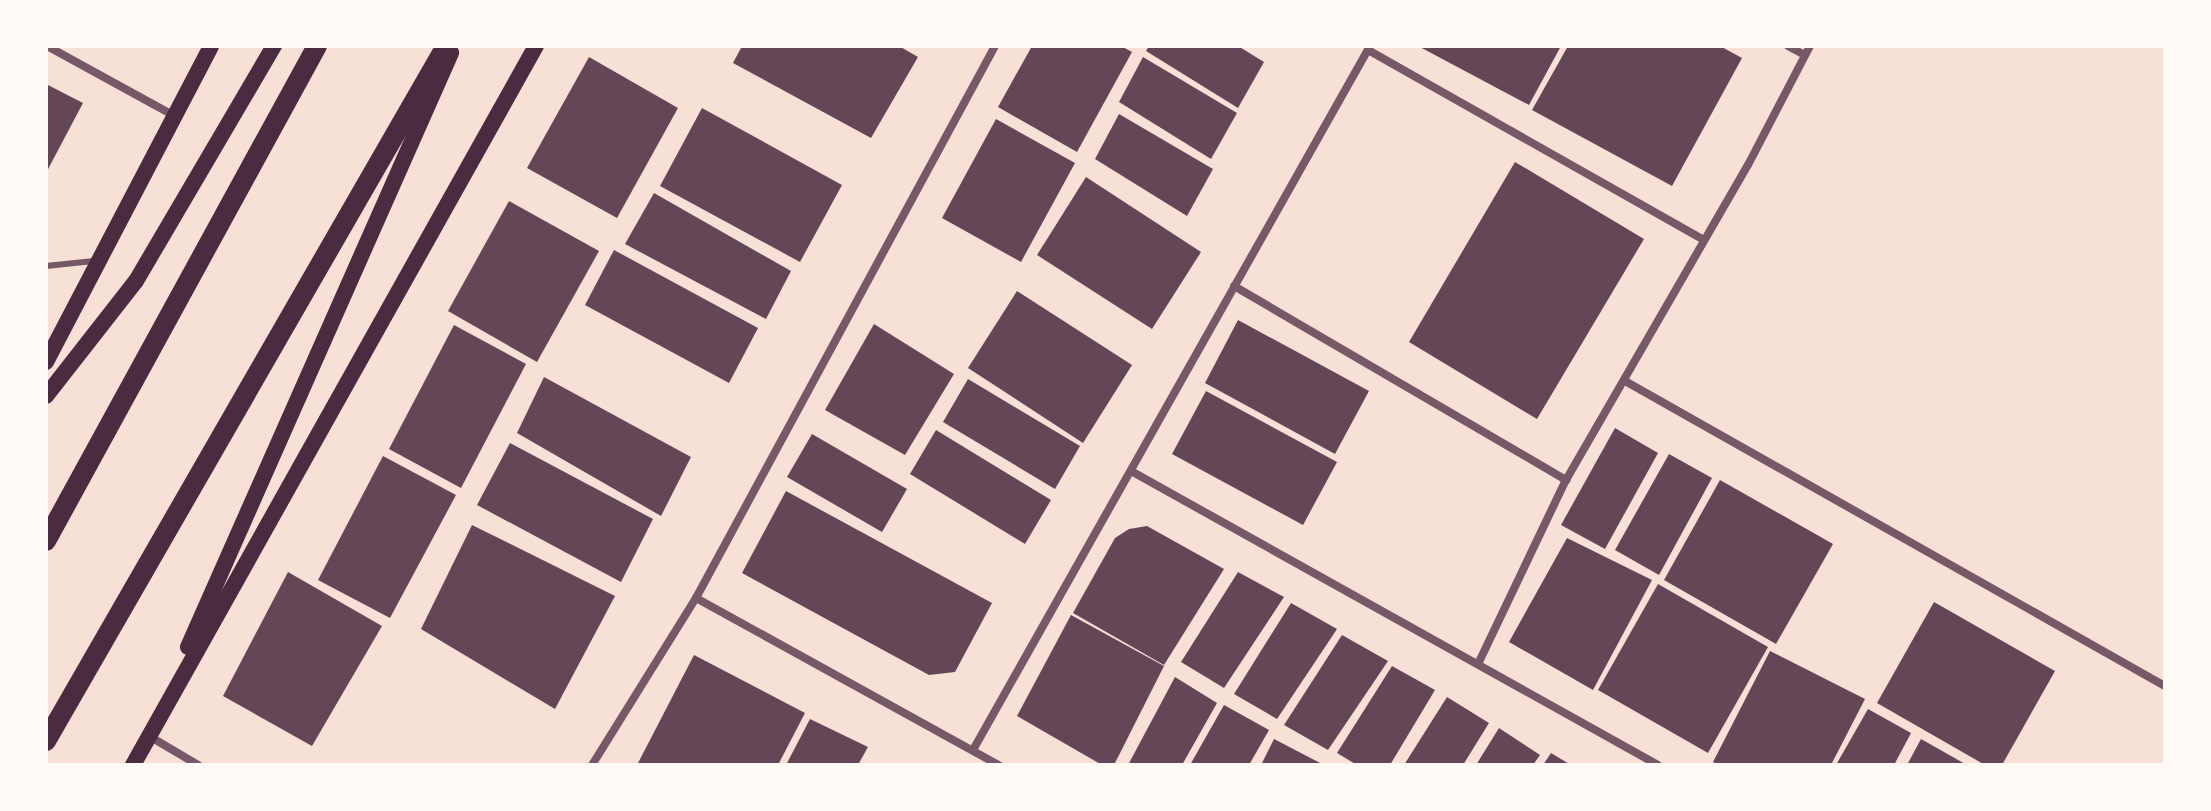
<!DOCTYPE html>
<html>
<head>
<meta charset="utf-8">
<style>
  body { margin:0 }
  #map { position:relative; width:2211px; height:811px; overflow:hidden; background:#f7e1d7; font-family:Figtree,sans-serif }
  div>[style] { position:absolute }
  .building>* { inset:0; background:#644757 }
  .service>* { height:6px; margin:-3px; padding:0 3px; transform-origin:3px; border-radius:3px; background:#755966 }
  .minor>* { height:8px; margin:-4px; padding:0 4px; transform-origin:4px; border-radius:4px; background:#755966 }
  .secondary>* { height:16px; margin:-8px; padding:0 8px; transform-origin:8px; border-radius:8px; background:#4a2c40 }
  .primary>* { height:20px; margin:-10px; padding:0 10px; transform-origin:10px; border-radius:10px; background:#4a2c40 }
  span { translate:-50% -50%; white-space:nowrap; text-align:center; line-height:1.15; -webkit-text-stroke:8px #fffaf5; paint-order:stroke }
  .frame { position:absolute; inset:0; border:48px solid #fffaf5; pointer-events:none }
</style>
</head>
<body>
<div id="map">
  <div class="building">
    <div style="clip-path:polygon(742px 46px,899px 46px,918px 57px,871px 138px,733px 63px)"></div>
    <div style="clip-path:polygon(1032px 46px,1121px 46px,1132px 52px,1077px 152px,998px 107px)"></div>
    <div style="clip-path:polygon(1149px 46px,1238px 46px,1264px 62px,1238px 108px,1146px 51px)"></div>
    <div style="clip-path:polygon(1418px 46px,1561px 46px,1529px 105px)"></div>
    <div style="clip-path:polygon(1568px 46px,1720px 46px,1742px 58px,1672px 186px,1532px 110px)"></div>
    <div style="clip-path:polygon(589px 57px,678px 108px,617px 218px,527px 168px)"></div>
    <div style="clip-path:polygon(1143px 57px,1237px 113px,1211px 159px,1119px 102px)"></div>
    <div style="clip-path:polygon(46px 84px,83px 103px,46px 173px)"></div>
    <div style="clip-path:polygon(702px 108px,842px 185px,800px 262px,660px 186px)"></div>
    <div style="clip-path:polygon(1119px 114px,1213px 169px,1187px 216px,1095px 159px)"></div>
    <div style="clip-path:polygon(996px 119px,1075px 163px,1021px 262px,942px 218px)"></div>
    <div style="clip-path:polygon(1515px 162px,1644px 239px,1537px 419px,1409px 342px)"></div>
    <div style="clip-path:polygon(1086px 177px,1201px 252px,1152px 329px,1037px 255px)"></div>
    <div style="clip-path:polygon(654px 193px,791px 271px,766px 319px,625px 244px)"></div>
    <div style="clip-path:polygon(509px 201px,599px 251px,537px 362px,448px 311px)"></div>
    <div style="clip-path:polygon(614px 250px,758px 328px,729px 383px,585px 305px)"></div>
    <div style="clip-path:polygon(1017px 291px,1132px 365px,1083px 443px,968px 368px)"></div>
    <div style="clip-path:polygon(1238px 320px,1369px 391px,1335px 454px,1205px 383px)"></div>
    <div style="clip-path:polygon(874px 324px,954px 374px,905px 455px,825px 410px)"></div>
    <div style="clip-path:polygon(454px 325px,526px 364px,461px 488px,389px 449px)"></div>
    <div style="clip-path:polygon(544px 377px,691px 457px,661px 516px,517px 433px)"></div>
    <div style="clip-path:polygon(968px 379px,1080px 446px,1055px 489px,943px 422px)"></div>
    <div style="clip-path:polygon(1206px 391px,1337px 462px,1303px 525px,1172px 454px)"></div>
    <div style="clip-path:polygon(1615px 428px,1658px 453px,1605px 549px,1561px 525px)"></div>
    <div style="clip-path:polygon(936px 430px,1051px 500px,1025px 544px,910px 474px)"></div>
    <div style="clip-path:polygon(812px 434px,907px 489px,882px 532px,787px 477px)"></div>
    <div style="clip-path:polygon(510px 443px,653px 519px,621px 582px,477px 505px)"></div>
    <div style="clip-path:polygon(1669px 454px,1712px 478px,1659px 575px,1615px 550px)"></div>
    <div style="clip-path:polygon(383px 456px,456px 495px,390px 618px,318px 580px)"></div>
    <div style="clip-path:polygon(1720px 480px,1833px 544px,1776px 644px,1664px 580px)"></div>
    <div style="clip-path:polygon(786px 491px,992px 603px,955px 672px,929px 675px,742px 573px)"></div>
    <div style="clip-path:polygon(472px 525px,615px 596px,555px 709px,421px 629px)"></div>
    <div style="clip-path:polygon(1147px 526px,1224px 569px,1164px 665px,1073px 613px,1115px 538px,1129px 529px)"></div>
    <div style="clip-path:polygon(1567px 538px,1652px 580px,1593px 690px,1509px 642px)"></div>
    <div style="clip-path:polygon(288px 572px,382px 626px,312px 746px,223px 696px)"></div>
    <div style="clip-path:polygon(1238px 572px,1284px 597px,1224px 688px,1181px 662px)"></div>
    <div style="clip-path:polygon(1658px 584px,1768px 647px,1708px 753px,1598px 690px)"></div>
    <div style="clip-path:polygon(1934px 602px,2055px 671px,2002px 765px,1985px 765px,1877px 703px)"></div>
    <div style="clip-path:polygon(1291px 603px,1337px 629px,1277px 719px,1234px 694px)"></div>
    <div style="clip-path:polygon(1071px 615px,1164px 666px,1114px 765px,1102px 765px,1017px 716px)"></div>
    <div style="clip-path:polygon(1342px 635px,1388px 661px,1328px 750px,1284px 725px)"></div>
    <div style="clip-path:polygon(1770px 651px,1865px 699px,1831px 765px,1719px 765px,1713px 762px)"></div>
    <div style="clip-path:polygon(694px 655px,805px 713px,778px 765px,637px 765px)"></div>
    <div style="clip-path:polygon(1392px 666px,1435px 690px,1390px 765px,1357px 765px,1337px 753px)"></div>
    <div style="clip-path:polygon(1175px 677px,1217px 703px,1182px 765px,1128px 765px)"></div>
    <div style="clip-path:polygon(1447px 697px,1489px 723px,1463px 765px,1404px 765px)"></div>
    <div style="clip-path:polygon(1224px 705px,1269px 730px,1249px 765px,1190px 765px)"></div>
    <div style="clip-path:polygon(1868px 709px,1911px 733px,1894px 765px,1836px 765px)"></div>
    <div style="clip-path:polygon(810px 719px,868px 747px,858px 765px,786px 765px)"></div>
    <div style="clip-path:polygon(1499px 728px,1540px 755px,1533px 765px,1476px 765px)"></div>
    <div style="clip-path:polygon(1274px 739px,1324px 765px,1261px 765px)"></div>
    <div style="clip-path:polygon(1921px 739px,1967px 765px,1907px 765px)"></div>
    <div style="clip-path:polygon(1551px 753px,1571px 765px,1543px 765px)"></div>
  </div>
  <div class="service">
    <div style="left:46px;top:266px;width:48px;rotate:-5.9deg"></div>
  </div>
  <div class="minor">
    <div style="left:47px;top:46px;width:144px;rotate:28.7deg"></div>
    <div style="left:1788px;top:46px;width:19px;rotate:28deg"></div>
    <div style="left:1368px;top:50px;width:386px;rotate:29.5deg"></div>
    <div style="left:1234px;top:286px;width:385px;rotate:30.3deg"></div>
    <div style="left:1625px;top:381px;width:620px;rotate:29.46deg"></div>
    <div style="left:1131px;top:471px;width:603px;rotate:29.16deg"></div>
    <div style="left:696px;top:598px;width:346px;rotate:28.9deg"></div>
    <div style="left:1479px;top:662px;width:202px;rotate:-64.5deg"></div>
    <div style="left:1566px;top:480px;width:364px;rotate:-60deg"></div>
    <div style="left:1748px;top:165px;width:134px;rotate:-62.5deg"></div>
    <div style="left:149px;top:736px;width:57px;rotate:30.6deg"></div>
    <div style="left:973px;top:750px;width:808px;rotate:-60.58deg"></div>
    <div style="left:592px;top:765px;width:197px;rotate:-58.1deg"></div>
    <div style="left:696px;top:598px;width:628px;rotate:-61.56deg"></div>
  </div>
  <div class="secondary">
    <div style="left:46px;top:362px;width:356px;rotate:-62.4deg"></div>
    <div style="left:46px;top:396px;width:146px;rotate:-52deg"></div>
    <div style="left:136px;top:281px;width:273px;rotate:-59.6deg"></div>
    <div style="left:188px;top:647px;width:650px;rotate:-66.12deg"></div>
    <div style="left:133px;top:765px;width:824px;rotate:-60.73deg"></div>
  </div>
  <div class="primary">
    <div style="left:46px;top:541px;width:564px;rotate:-61.3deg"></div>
    <div style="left:46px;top:741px;width:802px;rotate:-60.08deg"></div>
  </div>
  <div class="frame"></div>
</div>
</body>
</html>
